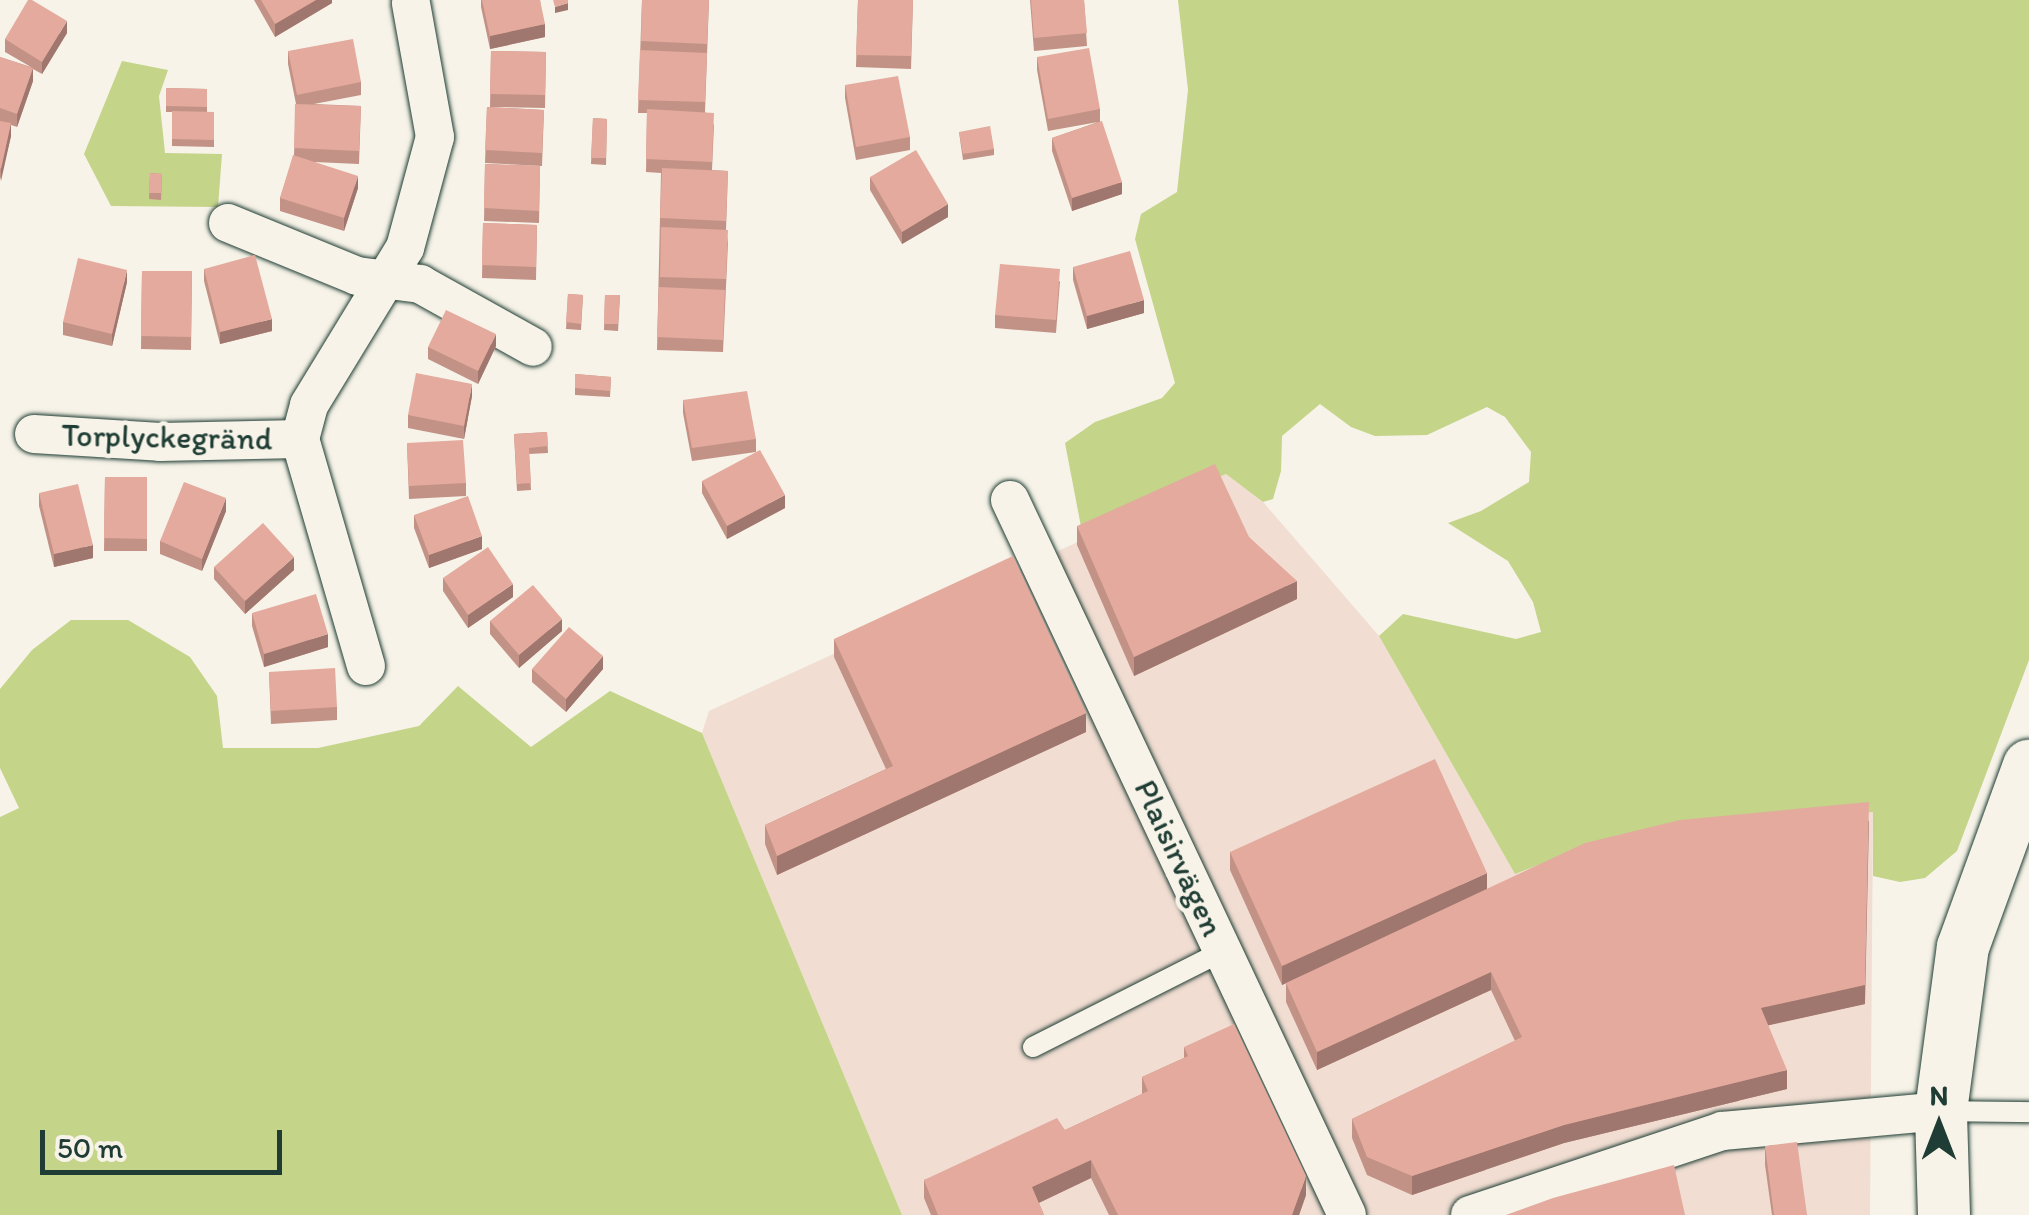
<!DOCTYPE html>
<html>
<head>
<meta charset="utf-8">
<style>
  body { margin:0 }
  #map { position:relative; width:2029px; height:1215px; overflow:hidden; background:#f7f3e8; font-family:Itim,sans-serif }
  div>[style] { position:absolute }
  .built>* { inset:0; background:#f1ddd2 }
  .green>* { inset:0; background:#c4d489 }
  .roads { filter:drop-shadow(0 0 2px #1f3d34) drop-shadow(0 0 2px #1f3d34) }
  .lane>* { height:20px; margin:-10px; padding:0 10px; transform-origin:10px; border-radius:10px; background:#f7f3e8 }
  .street>* { height:38px; margin:-19px; padding:0 19px; transform-origin:19px; border-radius:19px; background:#f7f3e8 }
  .secondary>* { height:52px; margin:-26px; padding:0 26px; transform-origin:26px; border-radius:26px; background:#f7f3e8 }
  .wall>* { inset:0; background:#c39287 }
  .shaded-wall>* { inset:0; background:#9f776e }
  .building>* { inset:0; background:#e3aa9d }
  span { translate:-50% -50%; white-space:nowrap; text-align:center; line-height:1.15; -webkit-text-stroke:9px #f7f3e8; paint-order:stroke }
  .street-label { font-size:32px; color:#1f3d34 }
  .north { position:absolute; left:1889px; top:1075px; width:100px; height:100px; -webkit-text-stroke:8px #f7f3e8; paint-order:stroke; rotate:0deg; font-size:28px; font-weight:700; line-height:40px; text-align:center; color:#1f3d34 }
  .north::after { content:''; display:block; margin:auto; width:35px; height:45px; background:#1f3d34; clip-path:polygon(50% 0,100% 100%,50% 72%,0 100%) }
  .scale { position:absolute; left:40px; top:1130px; width:242px; height:45px; box-sizing:border-box; border:5px solid #1f3d34; border-top:0; padding-left:12px; font-size:30px; line-height:35px; white-space:nowrap; color:#1f3d34; -webkit-text-stroke:8px #f7f3e8; paint-order:stroke }
</style>
</head>
<body>
<div id="map">
  <div class="built">
    <div style="clip-path:polygon(1226px 474px,1263px 502px,1379px 636px,1515px 874px,1618px 835px,1873px 812px,1870px 1215px,902px 1215px,702px 733px,709px 711px)"></div>
  </div>
  <div class="green">
    <div style="clip-path:polygon(1178px 0,2029px 0,2029px 660px,1957px 851px,1925px 878px,1900px 882px,1873px 876px,1873px 812px,1618px 835px,1515px 874px,1379px 636px,1403px 614px,1516px 639px,1541px 632px,1533px 602px,1508px 561px,1448px 523px,1481px 511px,1529px 482px,1531px 452px,1505px 417px,1487px 407px,1427px 435px,1375px 436px,1351px 427px,1320px 404px,1282px 436px,1281px 471px,1273px 499px,1263px 502px,1226px 474px,1083px 537px,1065px 443px,1095px 422px,1162px 398px,1175px 383px,1135px 239px,1141px 214px,1177px 192px,1188px 90px)"></div>
    <div style="clip-path:polygon(122px 61px,168px 70px,159px 96px,165px 153px,222px 154px,218px 207px,111px 206px,84px 154px)"></div>
    <div style="clip-path:polygon(71px 620px,128px 620px,190px 657px,217px 696px,223px 748px,318px 748px,419px 726px,458px 686px,531px 747px,610px 691px,702px 733px,902px 1215px,0 1215px,0 817px,19px 808px,0 768px,0 689px,32px 650px)"></div>
  </div>
  <div class="roads">
    <div class="lane">
      <div style="left:1033px;top:1047px;width:213px;rotate:-26.8deg"></div>
      <div style="left:1943px;top:1111px;width:86px;rotate:0.7deg"></div>
    </div>
    <div class="street">
      <div style="left:228px;top:223px;width:139px;rotate:22.3deg"></div>
      <div style="left:357px;top:276px;width:64px;rotate:7.2deg"></div>
      <div style="left:420px;top:284px;width:129px;rotate:29.1deg"></div>
      <div style="left:34px;top:434px;width:126px;rotate:3.6deg"></div>
      <div style="left:160px;top:442px;width:140px;rotate:-1.2deg"></div>
      <div style="left:1010px;top:500px;width:790px;rotate:64.76deg"></div>
      <div style="left:366px;top:666px;width:236px;rotate:-106.2deg"></div>
      <div style="left:300px;top:439px;width:35px;rotate:-75deg"></div>
      <div style="left:309px;top:405px;width:184px;rotate:-58.6deg"></div>
      <div style="left:405px;top:248px;width:115px;rotate:-74.9deg"></div>
      <div style="left:435px;top:137px;width:136px;rotate:-100.2deg"></div>
      <div style="left:1470px;top:1215px;width:266px;rotate:-18.4deg"></div>
      <div style="left:1722px;top:1131px;width:220px;rotate:-5.2deg"></div>
    </div>
    <div class="secondary">
      <div style="left:1944px;top:1215px;width:104px;rotate:-91.7deg"></div>
      <div style="left:1941px;top:1111px;width:165px;rotate:-82.4deg"></div>
      <div style="left:1963px;top:947px;width:193px;rotate:-70deg"></div>
    </div>
  </div>
  <div class="wall">
    <div style="clip-path:polygon(254px 0,332px 0,332px 3px,275px 37px)"></div>
    <div style="clip-path:polygon(481px 0,540px 0,545px 37px,490px 49px,481px 7px)"></div>
    <div style="clip-path:polygon(642px 0,709px 0,705px 112px,714px 125px,712px 170px,728px 171px,726px 230px,728px 243px,723px 352px,657px 350px,661px 173px,646px 172px,647px 113px,638px 113px)"></div>
    <div style="clip-path:polygon(858px 0,913px 0,911px 69px,856px 67px)"></div>
    <div style="clip-path:polygon(1030px 0,1084px 0,1087px 46px,1034px 51px)"></div>
    <div style="clip-path:polygon(67px 33px,42px 74px,33px 69px,33px 81px,17px 127px,11px 125px,11px 136px,0 181px,0 57px,31px 67px,5px 52px,5px 39px)"></div>
    <div style="clip-path:polygon(288px 51px,361px 82px,361px 95px,314px 104px,361px 106px,359px 164px,314px 162px,358px 188px,344px 231px,280px 211px,280px 198px,294px 155px,296px 104px,288px 64px)"></div>
    <div style="clip-path:polygon(491px 51px,546px 52px,545px 108px,490px 107px)"></div>
    <div style="clip-path:polygon(1037px 57px,1100px 109px,1100px 122px,1122px 194px,1072px 211px,1052px 151px,1052px 138px,1098px 122px,1048px 131px,1037px 70px)"></div>
    <div style="clip-path:polygon(845px 85px,910px 137px,910px 150px,856px 160px,845px 98px)"></div>
    <div style="clip-path:polygon(166px 88px,207px 89px,207px 112px,214px 112px,214px 147px,172px 146px,172px 112px,166px 112px)"></div>
    <div style="clip-path:polygon(487px 107px,544px 110px,542px 166px,485px 163px)"></div>
    <div style="clip-path:polygon(593px 118px,607px 119px,606px 165px,591px 164px)"></div>
    <div style="clip-path:polygon(959px 132px,994px 149px,994px 155px,963px 160px)"></div>
    <div style="clip-path:polygon(485px 164px,540px 166px,539px 223px,484px 221px)"></div>
    <div style="clip-path:polygon(150px 173px,162px 174px,161px 200px,149px 199px)"></div>
    <div style="clip-path:polygon(870px 177px,948px 217px,902px 244px,870px 190px)"></div>
    <div style="clip-path:polygon(483px 223px,537px 225px,536px 280px,482px 278px)"></div>
    <div style="clip-path:polygon(1073px 267px,1144px 313px,1087px 329px,1073px 280px)"></div>
    <div style="clip-path:polygon(204px 269px,272px 331px,220px 344px,204px 281px)"></div>
    <div style="clip-path:polygon(142px 271px,192px 271px,191px 350px,141px 349px)"></div>
    <div style="clip-path:polygon(1060px 281px,1056px 333px,995px 328px,995px 315px)"></div>
    <div style="clip-path:polygon(127px 282px,112px 346px,63px 335px,63px 322px)"></div>
    <div style="clip-path:polygon(568px 294px,583px 295px,581px 330px,566px 329px)"></div>
    <div style="clip-path:polygon(605px 295px,620px 295px,618px 331px,604px 330px)"></div>
    <div style="clip-path:polygon(496px 346px,478px 384px,428px 359px,428px 347px)"></div>
    <div style="clip-path:polygon(575px 374px,611px 377px,610px 397px,575px 395px)"></div>
    <div style="clip-path:polygon(472px 396px,464px 439px,408px 428px,408px 415px)"></div>
    <div style="clip-path:polygon(683px 400px,756px 439px,756px 452px,692px 461px,683px 413px)"></div>
    <div style="clip-path:polygon(547px 432px,548px 453px,529px 454px,531px 490px,517px 491px,514px 434px)"></div>
    <div style="clip-path:polygon(407px 443px,466px 483px,466px 496px,409px 499px)"></div>
    <div style="clip-path:polygon(105px 477px,147px 477px,147px 551px,104px 551px)"></div>
    <div style="clip-path:polygon(702px 481px,785px 508px,727px 539px,702px 493px)"></div>
    <div style="clip-path:polygon(39px 493px,93px 558px,54px 567px,39px 506px)"></div>
    <div style="clip-path:polygon(226px 511px,202px 571px,160px 554px,160px 541px)"></div>
    <div style="clip-path:polygon(414px 515px,482px 549px,429px 568px,414px 528px)"></div>
    <div style="clip-path:polygon(1077px 526px,1249px 537px,1297px 599px,1134px 676px,1077px 545px)"></div>
    <div style="clip-path:polygon(214px 567px,294px 570px,245px 614px,214px 579px)"></div>
    <div style="clip-path:polygon(443px 578px,513px 597px,468px 628px,443px 591px)"></div>
    <div style="clip-path:polygon(252px 613px,328px 647px,264px 667px,252px 626px)"></div>
    <div style="clip-path:polygon(490px 621px,562px 631px,519px 668px,490px 634px)"></div>
    <div style="clip-path:polygon(834px 639px,1086px 732px,777px 875px,765px 844px,765px 825px,886px 769px,834px 657px)"></div>
    <div style="clip-path:polygon(532px 669px,603px 669px,566px 712px,532px 682px)"></div>
    <div style="clip-path:polygon(269px 672px,337px 707px,337px 720px,271px 724px)"></div>
    <div style="clip-path:polygon(1230px 852px,1487px 889px,1865px 1004px,1768px 1025px,1787px 1089px,1564px 1143px,1412px 1195px,1367px 1175px,1352px 1138px,1352px 1119px,1515px 1041px,1491px 990px,1317px 1070px,1286px 1002px,1286px 983px,1282px 985px,1230px 870px)"></div>
    <div style="clip-path:polygon(1184px 1047px,1306px 1195px,1299px 1215px,1109px 1215px,1091px 1178px,1039px 1203px,1044px 1215px,931px 1215px,924px 1198px,924px 1180px,1065px 1130px,1142px 1094px,1142px 1077px,1184px 1058px)"></div>
    <div style="clip-path:polygon(1765px 1146px,1807px 1215px,1772px 1215px,1765px 1165px)"></div>
  </div>
  <div class="shaded-wall">
    <div style="clip-path:polygon(316px 0,332px 0,332px 3px,275px 37px,275px 24px)"></div>
    <div style="clip-path:polygon(568px 3px,568px 10px,555px 13px,555px 7px)"></div>
    <div style="clip-path:polygon(67px 21px,67px 33px,42px 74px,42px 62px)"></div>
    <div style="clip-path:polygon(545px 24px,545px 37px,490px 49px,490px 36px)"></div>
    <div style="clip-path:polygon(33px 68px,33px 81px,17px 127px,17px 114px)"></div>
    <div style="clip-path:polygon(11px 123px,11px 136px,1px 181px,1px 169px)"></div>
    <div style="clip-path:polygon(358px 176px,358px 188px,344px 231px,344px 218px)"></div>
    <div style="clip-path:polygon(1122px 182px,1122px 194px,1072px 211px,1072px 198px)"></div>
    <div style="clip-path:polygon(948px 204px,948px 217px,902px 244px,902px 232px)"></div>
    <div style="clip-path:polygon(127px 270px,127px 282px,112px 346px,112px 334px)"></div>
    <div style="clip-path:polygon(1144px 300px,1144px 313px,1087px 329px,1087px 316px)"></div>
    <div style="clip-path:polygon(272px 319px,272px 331px,220px 344px,220px 332px)"></div>
    <div style="clip-path:polygon(496px 334px,496px 346px,478px 384px,478px 371px)"></div>
    <div style="clip-path:polygon(472px 384px,472px 396px,464px 439px,464px 426px)"></div>
    <div style="clip-path:polygon(785px 495px,785px 508px,727px 539px,727px 526px)"></div>
    <div style="clip-path:polygon(226px 498px,226px 511px,202px 571px,202px 559px)"></div>
    <div style="clip-path:polygon(482px 536px,482px 549px,429px 568px,429px 555px)"></div>
    <div style="clip-path:polygon(93px 545px,93px 558px,54px 567px,54px 554px)"></div>
    <div style="clip-path:polygon(294px 557px,294px 570px,245px 614px,245px 601px)"></div>
    <div style="clip-path:polygon(1297px 581px,1297px 599px,1134px 676px,1134px 657px)"></div>
    <div style="clip-path:polygon(513px 584px,513px 597px,468px 628px,468px 615px)"></div>
    <div style="clip-path:polygon(562px 619px,562px 631px,519px 668px,519px 655px)"></div>
    <div style="clip-path:polygon(328px 634px,328px 647px,264px 667px,264px 654px)"></div>
    <div style="clip-path:polygon(603px 656px,603px 669px,566px 712px,566px 699px)"></div>
    <div style="clip-path:polygon(1086px 713px,1086px 732px,777px 875px,777px 856px)"></div>
    <div style="clip-path:polygon(1869px 820px,1865px 1004px,1761px 1027px,1761px 1008px)"></div>
    <div style="clip-path:polygon(1487px 873px,1487px 892px,1282px 985px,1282px 966px)"></div>
    <div style="clip-path:polygon(1491px 972px,1491px 990px,1317px 1070px,1317px 1052px)"></div>
    <div style="clip-path:polygon(1787px 1070px,1787px 1089px,1564px 1143px,1412px 1195px,1412px 1176px,1564px 1125px)"></div>
    <div style="clip-path:polygon(1091px 1160px,1091px 1178px,1032px 1206px,1032px 1187px)"></div>
    <div style="clip-path:polygon(1306px 1176px,1306px 1195px,1299px 1215px,1292px 1215px)"></div>
  </div>
  <div class="building">
    <div style="clip-path:polygon(28px 0,32px 0,67px 21px,42px 62px,5px 39px)"></div>
    <div style="clip-path:polygon(261px 0,316px 0,275px 24px)"></div>
    <div style="clip-path:polygon(482px 0,540px 0,545px 24px,490px 36px)"></div>
    <div style="clip-path:polygon(553px 0,568px 0,568px 3px,555px 7px)"></div>
    <div style="clip-path:polygon(642px 0,709px 0,707px 44px,641px 41px)"></div>
    <div style="clip-path:polygon(858px 0,913px 0,911px 56px,856px 55px)"></div>
    <div style="clip-path:polygon(1031px 0,1084px 0,1087px 33px,1034px 38px)"></div>
    <div style="clip-path:polygon(353px 39px,361px 82px,297px 95px,288px 51px)"></div>
    <div style="clip-path:polygon(1089px 48px,1100px 109px,1048px 119px,1037px 57px)"></div>
    <div style="clip-path:polygon(640px 50px,707px 53px,705px 102px,638px 100px)"></div>
    <div style="clip-path:polygon(491px 51px,546px 52px,545px 95px,490px 94px)"></div>
    <div style="clip-path:polygon(0 57px,33px 68px,17px 114px,0 108px)"></div>
    <div style="clip-path:polygon(898px 76px,910px 137px,856px 147px,845px 85px)"></div>
    <div style="clip-path:polygon(166px 88px,207px 89px,207px 107px,166px 106px)"></div>
    <div style="clip-path:polygon(295px 104px,361px 106px,359px 151px,294px 148px)"></div>
    <div style="clip-path:polygon(487px 107px,544px 110px,542px 153px,485px 150px)"></div>
    <div style="clip-path:polygon(647px 109px,714px 113px,712px 162px,646px 159px)"></div>
    <div style="clip-path:polygon(172px 111px,214px 112px,214px 140px,172px 139px)"></div>
    <div style="clip-path:polygon(593px 118px,607px 119px,606px 158px,591px 158px)"></div>
    <div style="clip-path:polygon(0 121px,11px 123px,1px 169px,0 168px)"></div>
    <div style="clip-path:polygon(1102px 121px,1122px 182px,1072px 198px,1052px 138px)"></div>
    <div style="clip-path:polygon(990px 126px,994px 149px,963px 154px,959px 132px)"></div>
    <div style="clip-path:polygon(916px 150px,948px 204px,902px 232px,870px 177px)"></div>
    <div style="clip-path:polygon(293px 155px,358px 176px,344px 218px,280px 198px)"></div>
    <div style="clip-path:polygon(485px 164px,540px 166px,539px 211px,484px 208px)"></div>
    <div style="clip-path:polygon(662px 168px,728px 171px,726px 221px,660px 218px)"></div>
    <div style="clip-path:polygon(150px 173px,162px 174px,161px 193px,149px 193px)"></div>
    <div style="clip-path:polygon(483px 223px,537px 225px,536px 267px,482px 265px)"></div>
    <div style="clip-path:polygon(661px 227px,728px 230px,726px 279px,660px 277px)"></div>
    <div style="clip-path:polygon(1130px 251px,1144px 300px,1087px 316px,1073px 267px)"></div>
    <div style="clip-path:polygon(255px 255px,272px 319px,220px 332px,204px 269px)"></div>
    <div style="clip-path:polygon(78px 258px,127px 270px,112px 334px,63px 322px)"></div>
    <div style="clip-path:polygon(1000px 264px,1060px 269px,1056px 320px,995px 315px)"></div>
    <div style="clip-path:polygon(142px 271px,192px 271px,191px 337px,141px 336px)"></div>
    <div style="clip-path:polygon(659px 287px,725px 290px,723px 340px,657px 337px)"></div>
    <div style="clip-path:polygon(568px 294px,583px 295px,581px 324px,566px 322px)"></div>
    <div style="clip-path:polygon(605px 295px,620px 295px,618px 324px,604px 324px)"></div>
    <div style="clip-path:polygon(446px 310px,496px 334px,478px 371px,428px 347px)"></div>
    <div style="clip-path:polygon(416px 373px,472px 384px,464px 426px,408px 415px)"></div>
    <div style="clip-path:polygon(575px 374px,611px 377px,610px 391px,575px 388px)"></div>
    <div style="clip-path:polygon(747px 391px,756px 439px,692px 448px,683px 400px)"></div>
    <div style="clip-path:polygon(547px 432px,548px 446px,529px 448px,531px 483px,517px 484px,514px 434px)"></div>
    <div style="clip-path:polygon(463px 440px,466px 483px,409px 486px,407px 443px)"></div>
    <div style="clip-path:polygon(760px 450px,785px 495px,727px 526px,702px 481px)"></div>
    <div style="clip-path:polygon(1215px 464px,1249px 537px,1297px 581px,1134px 657px,1077px 526px)"></div>
    <div style="clip-path:polygon(105px 477px,147px 477px,147px 539px,104px 538px)"></div>
    <div style="clip-path:polygon(184px 482px,226px 498px,202px 559px,160px 541px)"></div>
    <div style="clip-path:polygon(78px 484px,93px 545px,54px 554px,39px 493px)"></div>
    <div style="clip-path:polygon(468px 496px,482px 536px,429px 555px,414px 515px)"></div>
    <div style="clip-path:polygon(263px 523px,294px 557px,245px 601px,214px 567px)"></div>
    <div style="clip-path:polygon(488px 547px,513px 584px,468px 615px,443px 578px)"></div>
    <div style="clip-path:polygon(1013px 556px,1086px 713px,777px 856px,765px 825px,893px 766px,834px 639px)"></div>
    <div style="clip-path:polygon(533px 585px,562px 619px,519px 655px,490px 621px)"></div>
    <div style="clip-path:polygon(316px 594px,328px 634px,264px 654px,252px 613px)"></div>
    <div style="clip-path:polygon(569px 627px,603px 656px,566px 699px,532px 669px)"></div>
    <div style="clip-path:polygon(335px 668px,337px 707px,271px 711px,269px 672px)"></div>
    <div style="clip-path:polygon(1435px 759px,1487px 873px,1282px 966px,1230px 852px)"></div>
    <div style="clip-path:polygon(1869px 802px,1865px 985px,1761px 1008px,1787px 1070px,1564px 1125px,1412px 1176px,1367px 1157px,1352px 1119px,1522px 1037px,1491px 972px,1317px 1052px,1286px 983px,1585px 843px,1680px 820px)"></div>
    <div style="clip-path:polygon(1234px 1024px,1306px 1176px,1292px 1215px,1118px 1215px,1091px 1160px,1032px 1187px,1044px 1215px,938px 1215px,924px 1180px,1057px 1118px,1065px 1130px,1148px 1091px,1142px 1077px,1188px 1056px,1184px 1047px)"></div>
    <div style="clip-path:polygon(1797px 1142px,1807px 1215px,1774px 1215px,1765px 1146px)"></div>
    <div style="clip-path:polygon(1674px 1165px,1685px 1215px,1506px 1215px,1553px 1198px)"></div>
  </div>
  <div class="street-label">
    <span style="left:167px;top:437px;rotate:1deg">Torplyckegränd</span>
    <span style="left:1179px;top:858px;rotate:65deg">Plaisirvägen</span>
  </div>
  <div class="north">N</div>
  <div class="scale">50 m</div>
</div>
</body>
</html>
